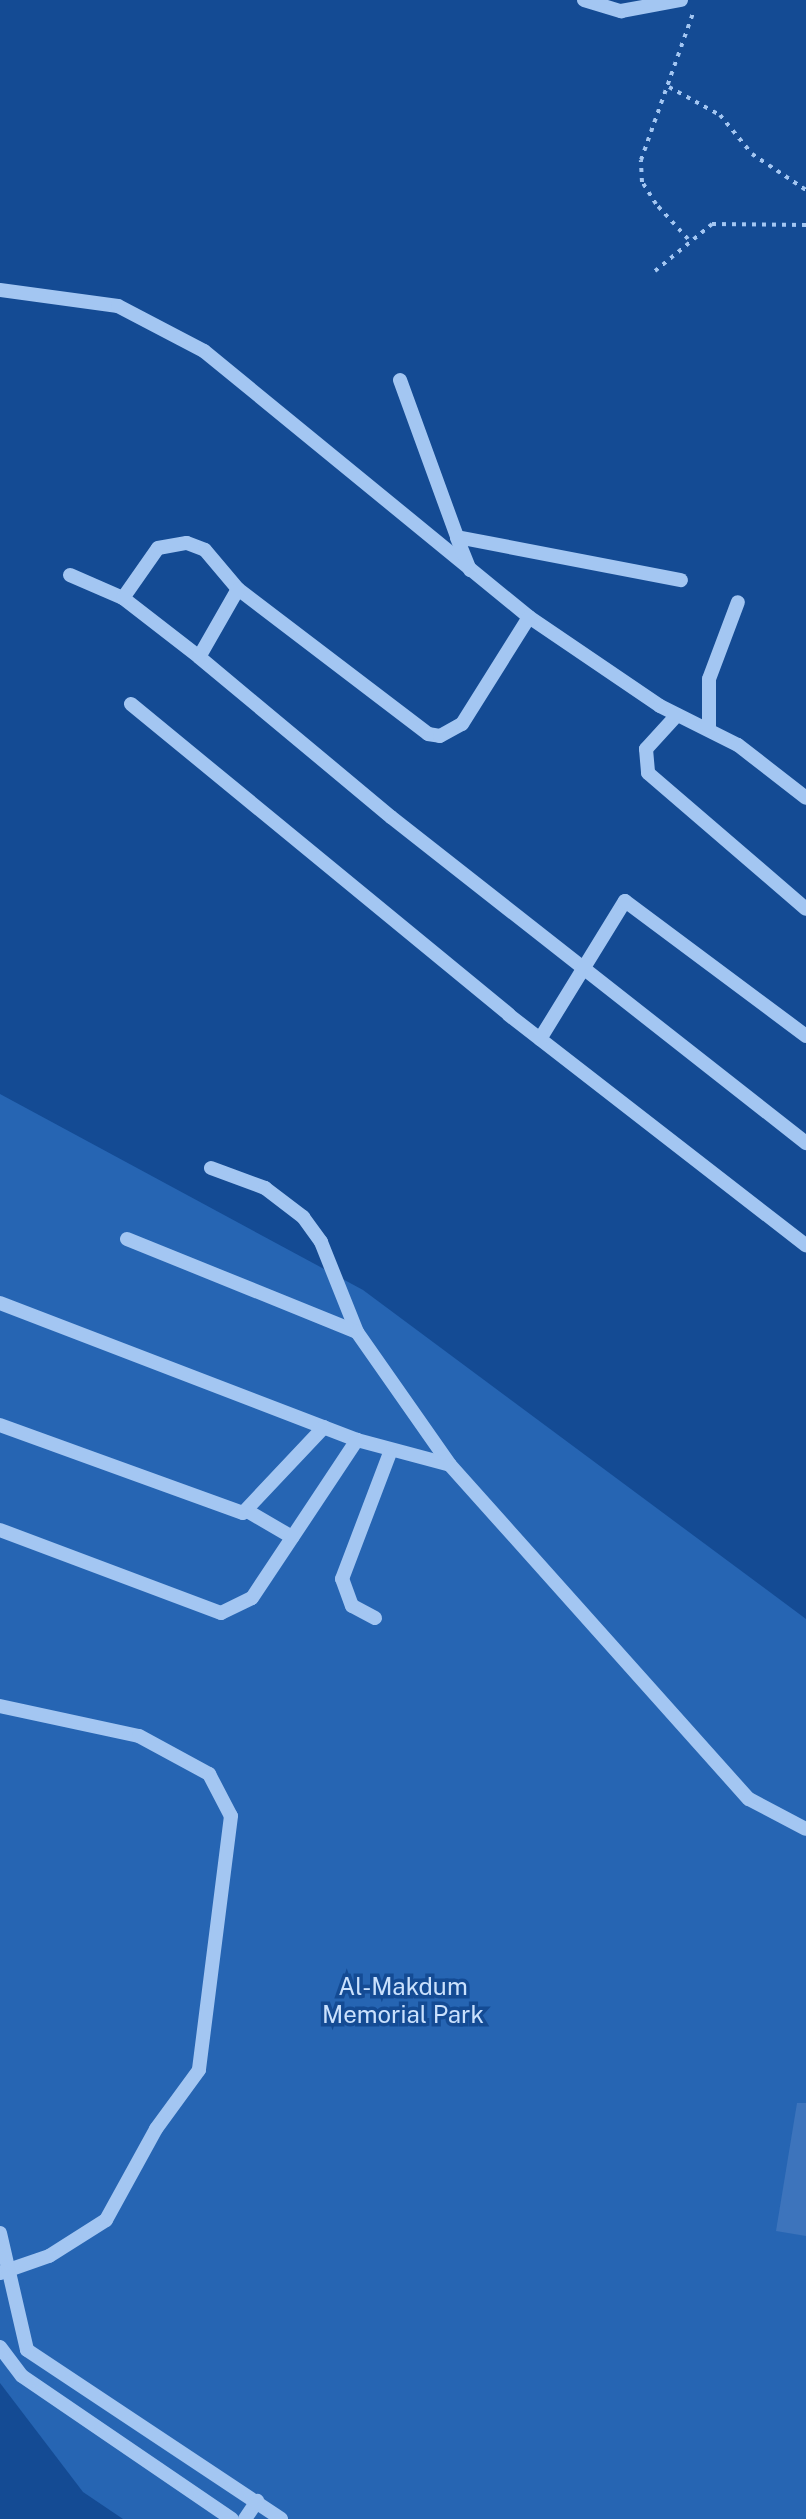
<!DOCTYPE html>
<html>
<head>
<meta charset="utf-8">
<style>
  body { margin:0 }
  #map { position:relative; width:806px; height:2519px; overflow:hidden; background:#144b94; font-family:"Public Sans",sans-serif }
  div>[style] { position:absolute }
  .green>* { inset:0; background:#2665b3 }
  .building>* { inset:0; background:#3d74bc }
  .path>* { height:4px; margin-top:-2px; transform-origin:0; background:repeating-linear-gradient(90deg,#a3c6f2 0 4px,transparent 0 10px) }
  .minor>* { height:14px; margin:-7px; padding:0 7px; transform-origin:7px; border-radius:7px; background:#a3c6f2 }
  span { translate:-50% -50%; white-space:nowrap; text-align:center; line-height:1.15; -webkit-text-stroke:7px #144b94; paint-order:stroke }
  .park-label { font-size:24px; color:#cae1fd }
</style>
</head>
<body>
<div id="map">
  <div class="green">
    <div style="clip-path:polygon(0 1094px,363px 1290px,806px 1619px,806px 2519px,123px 2519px,83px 2492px,0 2383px)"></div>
  </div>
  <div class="building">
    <div style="clip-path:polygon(797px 2103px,806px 2103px,806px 2236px,776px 2231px)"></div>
  </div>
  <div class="path">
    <div style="left:669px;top:87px;width:58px;rotate:28.8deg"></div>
    <div style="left:720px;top:115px;width:50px;rotate:50.6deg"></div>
    <div style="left:752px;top:154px;width:65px;rotate:33.7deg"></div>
    <div style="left:688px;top:239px;width:47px;rotate:-132.4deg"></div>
    <div style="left:656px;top:204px;width:26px;rotate:-122deg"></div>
    <div style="left:642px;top:182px;width:22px;rotate:-93deg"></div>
    <div style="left:641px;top:160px;width:159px;rotate:-70.5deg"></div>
    <div style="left:655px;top:271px;width:74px;rotate:-39.5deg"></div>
    <div style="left:712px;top:224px;width:94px;rotate:0.6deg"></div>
  </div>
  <div class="minor">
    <div style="left:584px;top:0;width:39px;rotate:17deg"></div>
    <div style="left:621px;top:11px;width:61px;rotate:-10.4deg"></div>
    <div style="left:0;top:290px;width:119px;rotate:7.7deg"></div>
    <div style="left:118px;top:306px;width:97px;rotate:27.6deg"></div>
    <div style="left:204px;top:351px;width:420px;rotate:39.3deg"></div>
    <div style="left:529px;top:617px;width:158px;rotate:34.2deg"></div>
    <div style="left:660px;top:706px;width:87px;rotate:26.6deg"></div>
    <div style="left:738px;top:745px;width:86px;rotate:37.9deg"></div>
    <div style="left:400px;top:380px;width:167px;rotate:70deg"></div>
    <div style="left:470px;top:570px;width:35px;rotate:-112deg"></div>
    <div style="left:457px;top:537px;width:228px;rotate:10.9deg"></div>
    <div style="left:70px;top:575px;width:58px;rotate:23.5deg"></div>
    <div style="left:123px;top:598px;width:96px;rotate:37.8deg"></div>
    <div style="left:199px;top:657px;width:250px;rotate:39.8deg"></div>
    <div style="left:391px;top:817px;width:528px;rotate:38.15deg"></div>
    <div style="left:238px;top:589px;width:239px;rotate:37.3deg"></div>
    <div style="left:428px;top:734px;width:12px;rotate:9deg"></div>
    <div style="left:440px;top:736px;width:25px;rotate:-29deg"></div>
    <div style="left:462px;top:724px;width:126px;rotate:-57.9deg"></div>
    <div style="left:123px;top:598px;width:61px;rotate:-55deg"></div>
    <div style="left:158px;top:548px;width:29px;rotate:-10deg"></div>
    <div style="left:187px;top:543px;width:19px;rotate:21deg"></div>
    <div style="left:205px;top:550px;width:51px;rotate:49.8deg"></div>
    <div style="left:238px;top:589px;width:78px;rotate:119.8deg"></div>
    <div style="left:131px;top:704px;width:489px;rotate:39.4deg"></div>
    <div style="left:509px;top:1015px;width:376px;rotate:37.8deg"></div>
    <div style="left:677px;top:715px;width:46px;rotate:132.4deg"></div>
    <div style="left:646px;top:749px;width:24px;rotate:85deg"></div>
    <div style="left:648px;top:773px;width:208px;rotate:40.7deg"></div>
    <div style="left:709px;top:728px;width:49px;rotate:-90deg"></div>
    <div style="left:709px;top:679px;width:82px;rotate:-69.4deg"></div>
    <div style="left:540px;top:1039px;width:162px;rotate:-58.4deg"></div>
    <div style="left:625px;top:901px;width:226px;rotate:36.7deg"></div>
    <div style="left:211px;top:1168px;width:58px;rotate:20.3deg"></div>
    <div style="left:265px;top:1188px;width:48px;rotate:37.3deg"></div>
    <div style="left:303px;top:1217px;width:31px;rotate:54deg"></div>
    <div style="left:321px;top:1242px;width:97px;rotate:68.2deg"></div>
    <div style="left:127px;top:1239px;width:248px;rotate:22deg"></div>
    <div style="left:357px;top:1332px;width:162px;rotate:55deg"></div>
    <div style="left:0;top:1303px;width:382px;rotate:21deg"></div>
    <div style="left:357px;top:1440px;width:96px;rotate:15deg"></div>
    <div style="left:450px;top:1465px;width:448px;rotate:48.2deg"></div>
    <div style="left:749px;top:1799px;width:64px;rotate:27.8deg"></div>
    <div style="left:0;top:1425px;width:258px;rotate:19.9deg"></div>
    <div style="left:243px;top:1513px;width:118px;rotate:-46.7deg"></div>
    <div style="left:249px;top:1512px;width:50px;rotate:30.2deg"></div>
    <div style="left:0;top:1530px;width:236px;rotate:20.6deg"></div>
    <div style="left:221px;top:1613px;width:34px;rotate:-26deg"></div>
    <div style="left:252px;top:1598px;width:190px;rotate:-56.4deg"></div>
    <div style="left:375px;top:1618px;width:26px;rotate:-152deg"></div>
    <div style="left:352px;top:1606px;width:29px;rotate:-110deg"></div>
    <div style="left:342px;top:1579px;width:138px;rotate:-69.2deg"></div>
    <div style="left:0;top:1706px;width:142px;rotate:12.2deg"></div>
    <div style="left:139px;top:1736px;width:80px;rotate:28.5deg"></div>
    <div style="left:209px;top:1774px;width:47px;rotate:62.4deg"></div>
    <div style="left:231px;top:1816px;width:256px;rotate:97.2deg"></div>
    <div style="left:199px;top:2070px;width:73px;rotate:126.1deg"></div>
    <div style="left:156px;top:2129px;width:104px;rotate:118.8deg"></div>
    <div style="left:106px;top:2220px;width:67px;rotate:147.7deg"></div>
    <div style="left:49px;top:2256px;width:52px;rotate:160.9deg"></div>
    <div style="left:0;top:2233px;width:120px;rotate:77deg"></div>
    <div style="left:27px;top:2350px;width:305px;rotate:33.6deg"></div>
    <div style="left:0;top:2347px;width:36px;rotate:53deg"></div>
    <div style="left:22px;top:2376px;width:254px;rotate:34.3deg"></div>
    <div style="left:245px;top:2519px;width:22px;rotate:-56deg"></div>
  </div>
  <div class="park-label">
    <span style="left:403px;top:2001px">Al-Makdum<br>Memorial Park</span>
  </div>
</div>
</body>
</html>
